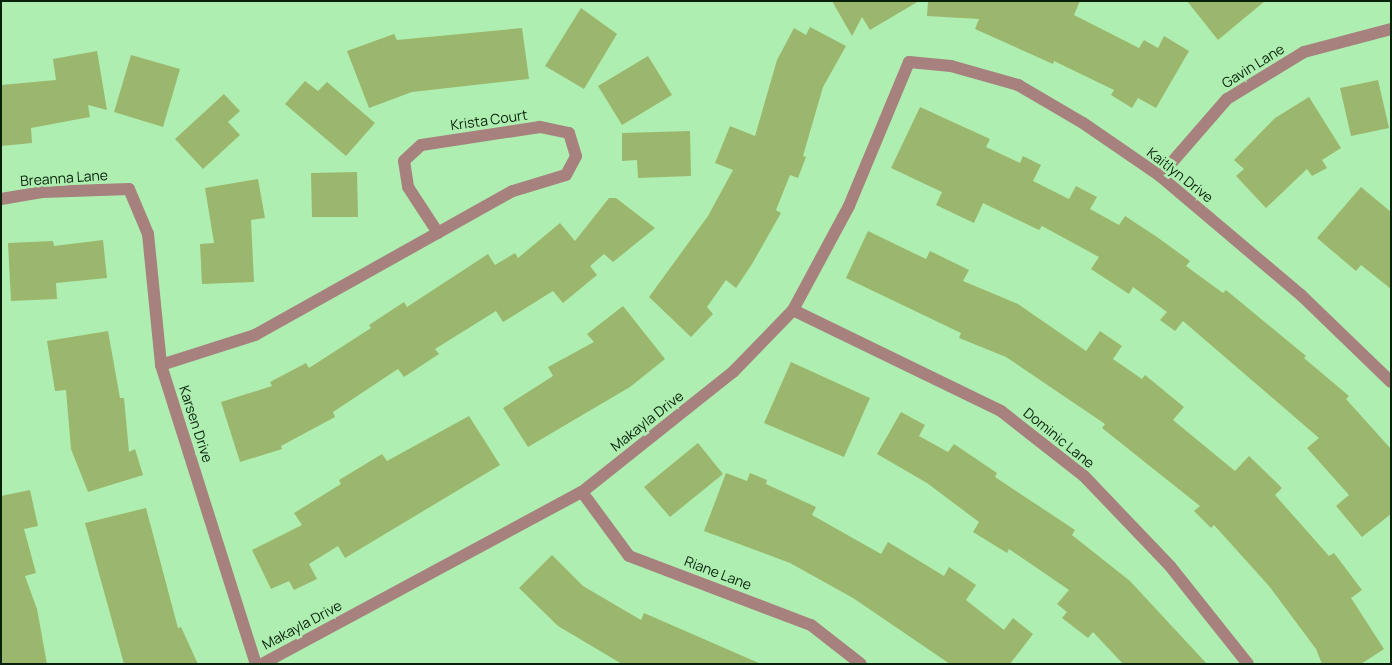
<!DOCTYPE html>
<html>
<head>
<meta charset="utf-8">
<style>
  body { margin:0 }
  #map { position:relative; width:1392px; height:665px; overflow:hidden; background:#afeeb1; font-family:Manrope,sans-serif }
  div>[style] { position:absolute }
  .building>* { inset:0; background:#9bb76d }
  .street>* { height:12px; margin:-6px; padding:0 6px; transform-origin:6px; border-radius:6px; background:#a6817d }
  span { translate:-50% -50%; white-space:nowrap; text-align:center; line-height:1.15; -webkit-text-stroke:5px #afeeb1; paint-order:stroke }
  .street-label { font-size:14px; color:#08210b }
  .frame { position:absolute; inset:0; border:2px solid #08210b; pointer-events:none }
</style>
</head>
<body>
<div id="map">
  <div class="building">
    <div style="clip-path:polygon(832px 1px,919px 1px,870px 30px,862px 17px,852px 36px)"></div>
    <div style="clip-path:polygon(928px 1px,1080px 1px,1074px 15px,1139px 48px,1144px 40px,1158px 48px,1164px 36px,1189px 51px,1156px 108px,1138px 98px,1132px 108px,1111px 95px,1114px 90px,1054px 61px,1053px 64px,975px 29px,979px 19px,927px 16px)"></div>
    <div style="clip-path:polygon(1187px 1px,1265px 1px,1218px 40px)"></div>
    <div style="clip-path:polygon(581px 8px,617px 34px,584px 89px,545px 66px)"></div>
    <div style="clip-path:polygon(810px 27px,846px 46px,823px 87px,803px 156px,806px 157px,798px 178px,790px 175px,776px 210px,781px 213px,752px 264px,736px 288px,726px 280px,707px 307px,713px 314px,691px 337px,649px 297px,708px 216px,733px 170px,715px 163px,730px 126px,755px 136px,777px 60px,794px 28px,806px 35px)"></div>
    <div style="clip-path:polygon(522px 28px,529px 79px,412px 92px,369px 108px,347px 51px,394px 34px,397px 40px)"></div>
    <div style="clip-path:polygon(97px 51px,107px 110px,88px 105px,90px 117px,31px 128px,32px 143px,1px 146px,1px 85px,56px 80px,53px 59px)"></div>
    <div style="clip-path:polygon(131px 55px,180px 69px,163px 127px,114px 112px)"></div>
    <div style="clip-path:polygon(648px 56px,672px 95px,622px 125px,598px 86px)"></div>
    <div style="clip-path:polygon(1378px 80px,1389px 128px,1351px 136px,1340px 88px)"></div>
    <div style="clip-path:polygon(305px 81px,318px 91px,327px 82px,375px 123px,346px 156px,285px 104px)"></div>
    <div style="clip-path:polygon(224px 94px,240px 111px,228px 122px,240px 135px,203px 169px,175px 139px)"></div>
    <div style="clip-path:polygon(1309px 97px,1341px 148px,1322px 160px,1327px 168px,1312px 176px,1307px 169px,1266px 208px,1236px 176px,1244px 169px,1234px 160px,1275px 118px)"></div>
    <div style="clip-path:polygon(920px 107px,990px 139px,986px 147px,1020px 163px,1023px 156px,1041px 165px,1033px 181px,1069px 199px,1076px 186px,1097px 197px,1090px 209px,1119px 225px,1125px 216px,1157px 237px,1190px 261px,1186px 266px,1223px 293px,1226px 290px,1306px 356px,1304px 358px,1349px 396px,1346px 399px,1391px 449px,1391px 514px,1362px 537px,1336px 506px,1349px 495px,1307px 448px,1319px 438px,1183px 321px,1175px 331px,1160px 320px,1167px 312px,1133px 287px,1129px 294px,1091px 269px,1099px 257px,1042px 226px,1039px 230px,983px 203px,974px 223px,936px 205px,942px 192px,891px 168px)"></div>
    <div style="clip-path:polygon(690px 131px,691px 176px,638px 178px,637px 160px,622px 161px,622px 133px)"></div>
    <div style="clip-path:polygon(357px 172px,358px 217px,312px 217px,311px 173px)"></div>
    <div style="clip-path:polygon(258px 179px,265px 218px,251px 220px,254px 282px,202px 284px,200px 244px,214px 243px,205px 188px)"></div>
    <div style="clip-path:polygon(1361px 187px,1391px 212px,1391px 289px,1361px 265px,1356px 271px,1317px 238px)"></div>
    <div style="clip-path:polygon(609px 198px,616px 198px,655px 228px,613px 262px,604px 254px,590px 266px,597px 275px,563px 303px,553px 291px,503px 322px,496px 311px,435px 349px,439px 354px,404px 377px,398px 369px,333px 412px,335px 417px,281px 446px,282px 449px,240px 462px,221px 402px,272px 386px,270px 382px,306px 363px,309px 368px,371px 328px,369px 325px,404px 302px,407px 307px,488px 254px,495px 265px,515px 253px,518px 258px,560px 223px,575px 241px)"></div>
    <div style="clip-path:polygon(868px 231px,926px 259px,930px 251px,969px 270px,963px 281px,1018px 304px,1086px 351px,1100px 331px,1122px 346px,1113px 359px,1142px 379px,1145px 375px,1184px 407px,1173px 420px,1235px 471px,1249px 456px,1282px 488px,1275px 495px,1329px 556px,1334px 553px,1362px 590px,1351px 598px,1384px 649px,1361px 664px,1322px 664px,1316px 649px,1269px 586px,1214px 525px,1211px 528px,1194px 511px,1200px 506px,1102px 428px,1105px 424px,1006px 357px,959px 338px,961px 333px,846px 278px)"></div>
    <div style="clip-path:polygon(103px 240px,107px 278px,56px 283px,57px 299px,11px 301px,8px 243px,53px 241px,54px 246px)"></div>
    <div style="clip-path:polygon(623px 306px,665px 359px,630px 387px,528px 447px,503px 408px,553px 376px,548px 367px,594px 342px,587px 334px)"></div>
    <div style="clip-path:polygon(108px 331px,120px 398px,124px 398px,129px 452px,135px 449px,143px 475px,88px 492px,71px 449px,66px 390px,55px 391px,47px 341px)"></div>
    <div style="clip-path:polygon(791px 362px,870px 398px,844px 457px,764px 423px)"></div>
    <div style="clip-path:polygon(901px 412px,925px 425px,919px 436px,948px 452px,954px 444px,997px 473px,995px 477px,1075px 530px,1072px 535px,1130px 581px,1207px 664px,1123px 664px,1093px 632px,1088px 638px,1062px 618px,1067px 612px,1057px 604px,1069px 590px,1009px 549px,1007px 553px,973px 532px,979px 522px,927px 483px,877px 454px)"></div>
    <div style="clip-path:polygon(469px 416px,500px 465px,345px 558px,338px 546px,309px 564px,317px 579px,294px 590px,289px 581px,271px 589px,252px 550px,302px 525px,294px 513px,341px 484px,339px 480px,382px 454px,387px 461px)"></div>
    <div style="clip-path:polygon(698px 443px,723px 474px,670px 517px,644px 487px)"></div>
    <div style="clip-path:polygon(726px 473px,747px 481px,750px 473px,767px 480px,766px 484px,816px 507px,812px 515px,881px 554px,888px 542px,944px 576px,949px 567px,976px 585px,966px 600px,1004px 630px,1013px 618px,1033px 634px,1010px 664px,950px 664px,853px 598px,790px 563px,704px 531px)"></div>
    <div style="clip-path:polygon(30px 490px,38px 526px,24px 529px,36px 573px,25px 576px,37px 609px,47px 664px,1px 664px,1px 496px)"></div>
    <div style="clip-path:polygon(146px 508px,178px 628px,181px 627px,198px 664px,124px 664px,85px 523px)"></div>
    <div style="clip-path:polygon(552px 555px,583px 586px,641px 620px,644px 613px,761px 664px,622px 664px,558px 626px,519px 588px)"></div>
  </div>
  <div class="street">
    <div style="left:1160px;top:176px;width:102px;rotate:-49deg"></div>
    <div style="left:1227px;top:99px;width:90px;rotate:-31.4deg"></div>
    <div style="left:1304px;top:52px;width:90px;rotate:-14.8deg"></div>
    <div style="left:1px;top:199px;width:43px;rotate:-9.5deg"></div>
    <div style="left:43px;top:192px;width:86px;rotate:-2deg"></div>
    <div style="left:129px;top:189px;width:49px;rotate:67.1deg"></div>
    <div style="left:148px;top:234px;width:132px;rotate:84.3deg"></div>
    <div style="left:161px;top:365px;width:314px;rotate:72.4deg"></div>
    <div style="left:793px;top:310px;width:231px;rotate:25.9deg"></div>
    <div style="left:1001px;top:411px;width:105px;rotate:38.1deg"></div>
    <div style="left:1084px;top:476px;width:124px;rotate:46.3deg"></div>
    <div style="left:1170px;top:566px;width:125px;rotate:51.5deg"></div>
    <div style="left:161px;top:365px;width:99px;rotate:-17.7deg"></div>
    <div style="left:255px;top:335px;width:295px;rotate:-29.2deg"></div>
    <div style="left:513px;top:191px;width:55px;rotate:-16.8deg"></div>
    <div style="left:566px;top:175px;width:21px;rotate:-62deg"></div>
    <div style="left:576px;top:156px;width:24px;rotate:-107deg"></div>
    <div style="left:569px;top:133px;width:30px;rotate:-168deg"></div>
    <div style="left:540px;top:127px;width:120px;rotate:171.4deg"></div>
    <div style="left:421px;top:145px;width:23px;rotate:137deg"></div>
    <div style="left:404px;top:161px;width:26px;rotate:81deg"></div>
    <div style="left:408px;top:187px;width:55px;rotate:56.9deg"></div>
    <div style="left:582px;top:492px;width:79px;rotate:53.7deg"></div>
    <div style="left:629px;top:556px;width:195px;rotate:20.8deg"></div>
    <div style="left:811px;top:625px;width:63px;rotate:38deg"></div>
    <div style="left:262px;top:664px;width:363px;rotate:-28.3deg"></div>
    <div style="left:582px;top:492px;width:193px;rotate:-38.5deg"></div>
    <div style="left:733px;top:372px;width:86px;rotate:-45.9deg"></div>
    <div style="left:793px;top:310px;width:118px;rotate:-61.7deg"></div>
    <div style="left:849px;top:206px;width:156px;rotate:-67.4deg"></div>
    <div style="left:909px;top:62px;width:42px;rotate:5.4deg"></div>
    <div style="left:951px;top:66px;width:70px;rotate:15.8deg"></div>
    <div style="left:1018px;top:85px;width:75px;rotate:30.3deg"></div>
    <div style="left:1083px;top:123px;width:93px;rotate:34.5deg"></div>
    <div style="left:1160px;top:176px;width:185px;rotate:40.2deg"></div>
    <div style="left:1301px;top:295px;width:125px;rotate:44deg"></div>
  </div>
  <div class="street-label">
    <span style="left:1253px;top:66px;rotate:-32deg">Gavin Lane</span>
    <span style="left:489px;top:120px;rotate:-8deg">Krista Court</span>
    <span style="left:1180px;top:175px;rotate:38deg">Kaitlyn Drive</span>
    <span style="left:64px;top:178px;rotate:-4deg">Breanna Lane</span>
    <span style="left:647px;top:421px;rotate:-38deg">Makayla Drive</span>
    <span style="left:196px;top:424px;rotate:72deg">Karsen Drive</span>
    <span style="left:1059px;top:438px;rotate:39deg">Dominic Lane</span>
    <span style="left:718px;top:573px;rotate:21deg">Riane Lane</span>
    <span style="left:302px;top:625px;rotate:-28deg">Makayla Drive</span>
  </div>
  <div class="frame"></div>
</div>
</body>
</html>
